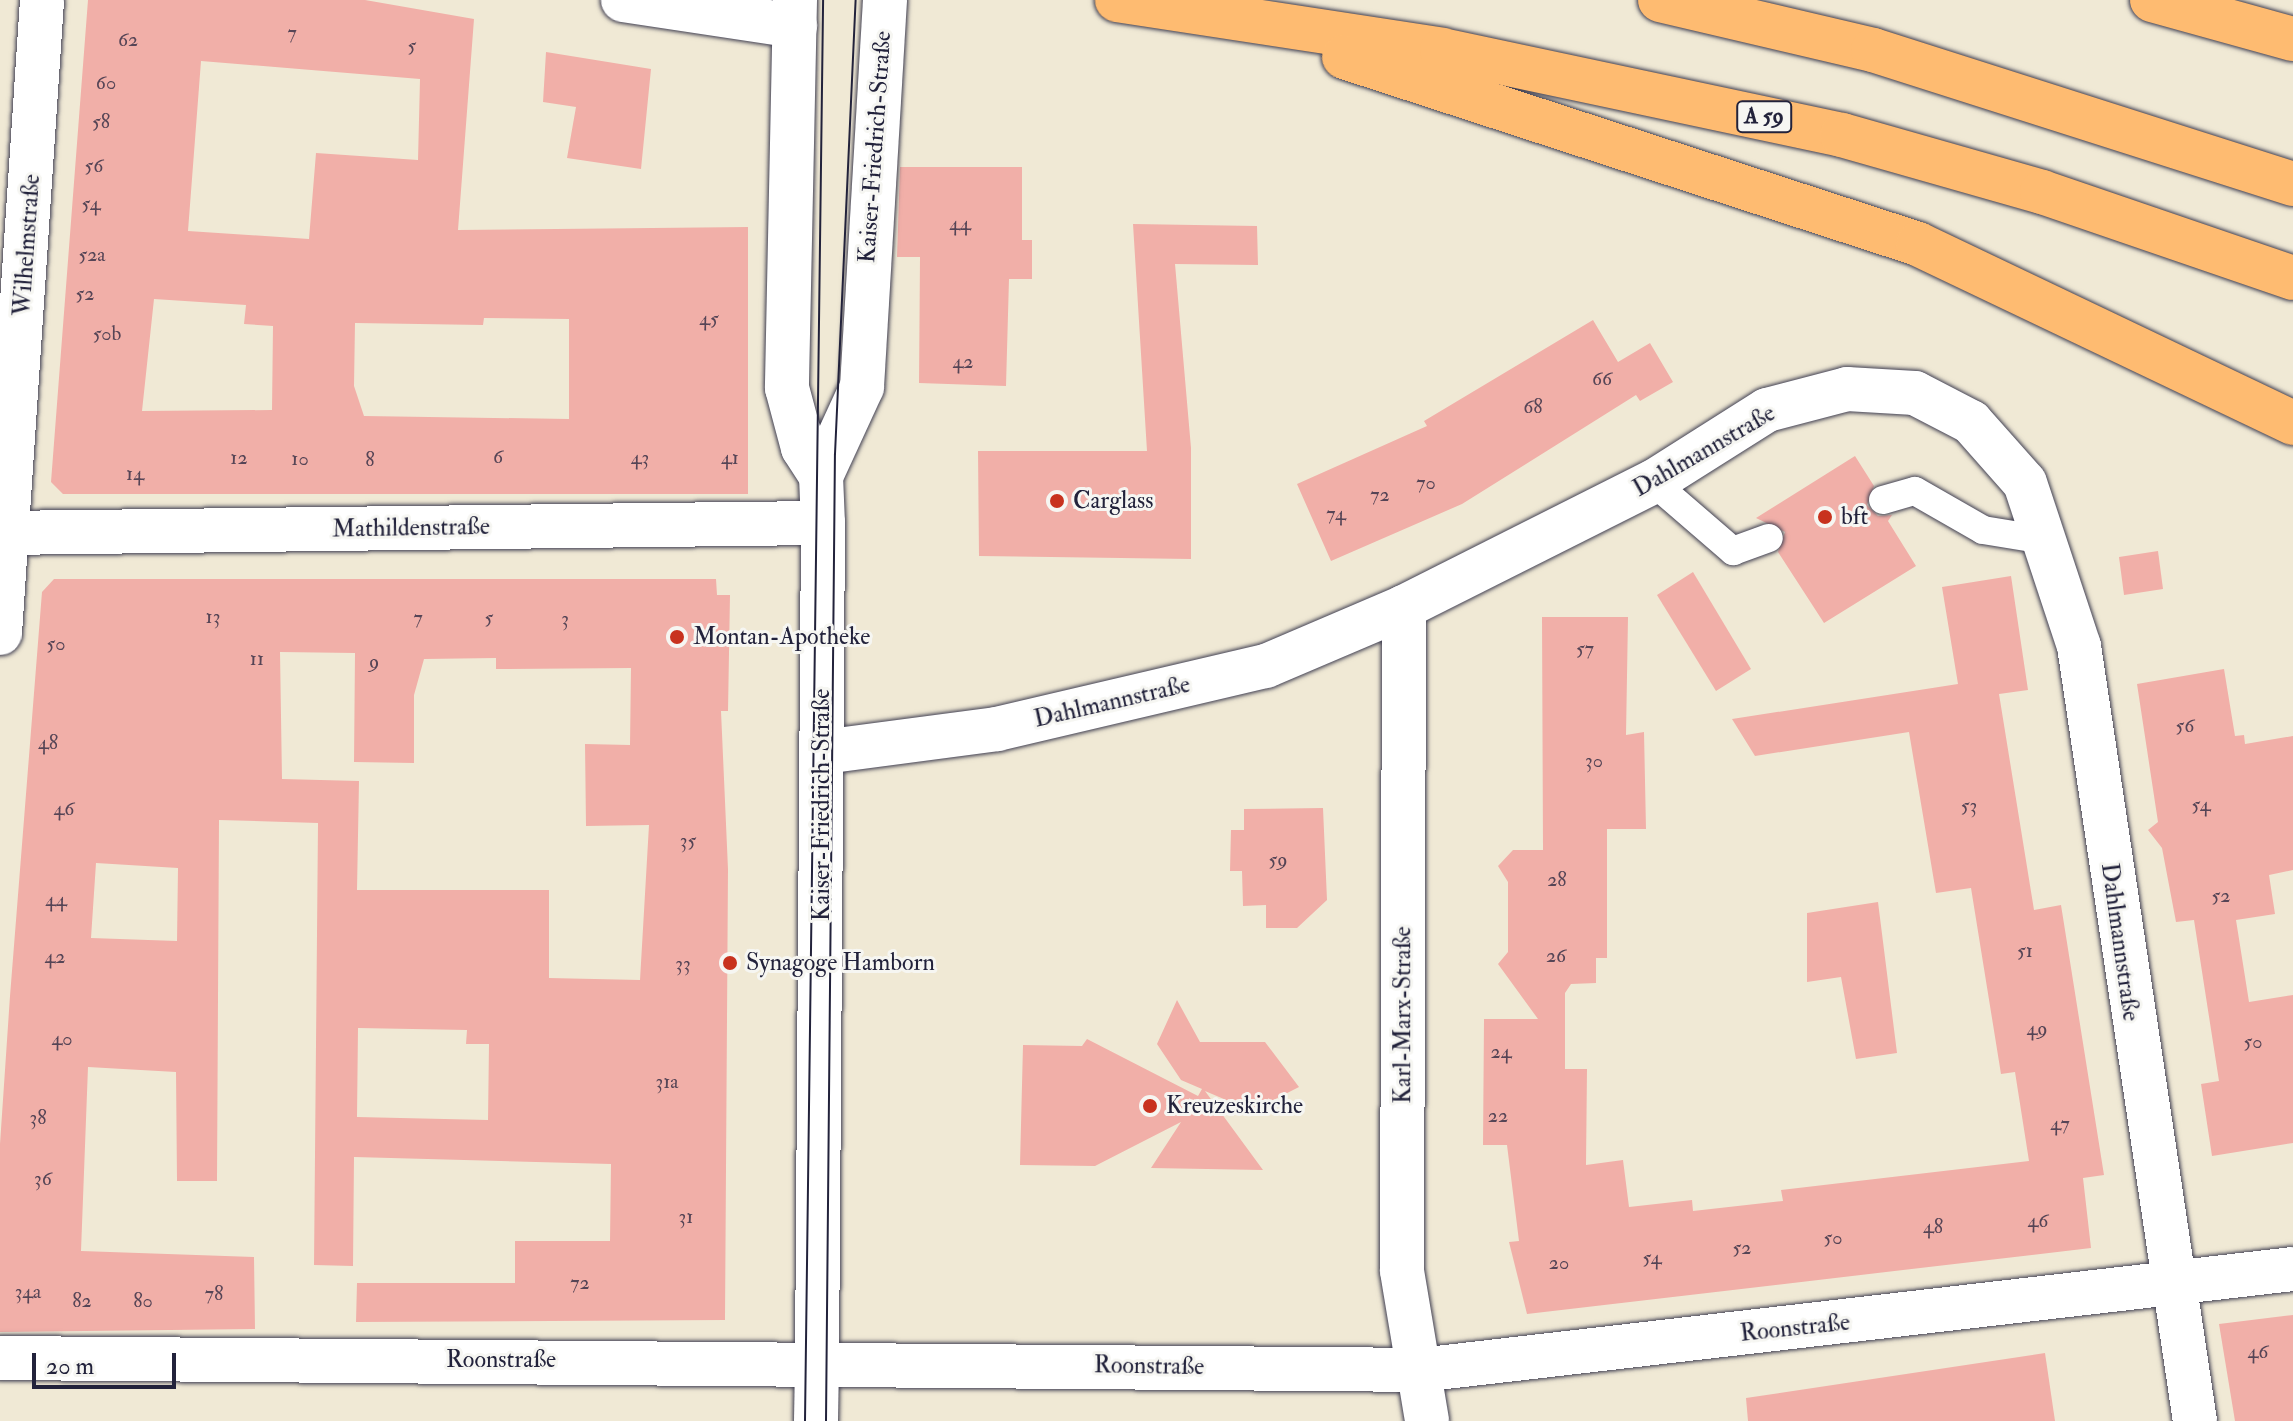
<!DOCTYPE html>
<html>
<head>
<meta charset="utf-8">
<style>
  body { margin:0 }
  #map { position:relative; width:2293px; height:1421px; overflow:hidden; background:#f0e9d5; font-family:"IM FELL Double Pica",serif }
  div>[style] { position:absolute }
  .building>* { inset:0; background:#f1afa8 }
  .roads { filter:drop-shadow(0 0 2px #414052) drop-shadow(0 0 2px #414052) }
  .service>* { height:28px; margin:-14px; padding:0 14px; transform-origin:14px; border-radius:14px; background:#fff }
  .pedestrian>* { height:44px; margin:-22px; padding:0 22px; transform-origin:22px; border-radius:22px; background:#fff }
  .minor>* { height:44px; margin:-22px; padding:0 22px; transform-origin:22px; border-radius:22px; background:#fff }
  .motorway>* { height:44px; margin:-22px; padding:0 22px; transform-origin:22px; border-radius:22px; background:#febb71 }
  .tram>* { height:2px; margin:-1px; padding:0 1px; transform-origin:1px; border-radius:1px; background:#22223b }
  .dots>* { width:22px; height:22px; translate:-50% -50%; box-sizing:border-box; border:4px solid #f6f6f2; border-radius:50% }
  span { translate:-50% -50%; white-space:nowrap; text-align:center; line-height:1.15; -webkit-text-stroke:6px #f6f6f2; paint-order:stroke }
  .number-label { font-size:20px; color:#564556 }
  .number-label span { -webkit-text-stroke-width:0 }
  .shield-label span { padding:2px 6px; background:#f6f6f2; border:2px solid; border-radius:6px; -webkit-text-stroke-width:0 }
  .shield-label { font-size:22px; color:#22223b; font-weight:700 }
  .street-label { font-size:24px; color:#22223b }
  .poi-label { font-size:24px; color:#22223b }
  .left { translate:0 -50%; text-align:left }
  .scale { position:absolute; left:32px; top:1353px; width:144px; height:36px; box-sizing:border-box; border:4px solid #22223b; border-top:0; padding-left:10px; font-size:24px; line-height:28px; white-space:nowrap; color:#22223b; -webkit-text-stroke:6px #f6f6f2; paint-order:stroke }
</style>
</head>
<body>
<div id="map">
  <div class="building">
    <div style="clip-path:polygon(evenodd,88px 0,365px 0,474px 19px,458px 230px,748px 227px,748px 494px,63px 494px,51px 482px,88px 0,201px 61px,420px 79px,418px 160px,316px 153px,309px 239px,188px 231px,201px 61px,88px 0,154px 299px,246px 305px,244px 324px,273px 326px,272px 410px,142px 411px,154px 299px,88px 0,484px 318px,569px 319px,569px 419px,364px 416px,354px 386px,355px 323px,483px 325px,484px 318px)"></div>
    <div style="clip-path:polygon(546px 52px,651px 69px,641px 169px,567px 158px,576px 107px,543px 102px)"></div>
    <div style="clip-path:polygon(900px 167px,1022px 167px,1022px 240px,1032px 240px,1032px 279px,1009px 279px,1006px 386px,919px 383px,920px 257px,897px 257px)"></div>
    <div style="clip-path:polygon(1133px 224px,1257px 226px,1258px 265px,1175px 264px,1191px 448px,1191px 559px,979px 556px,978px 451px,1147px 451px)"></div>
    <div style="clip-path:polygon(1593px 320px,1618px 362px,1650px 343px,1673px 382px,1640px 401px,1636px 395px,1462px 504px,1331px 561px,1297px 484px,1427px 426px,1424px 421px)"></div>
    <div style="clip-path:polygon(1855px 456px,1874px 486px,1867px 505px,1878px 516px,1892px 515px,1888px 521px,1916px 566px,1824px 623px,1778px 552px,1785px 532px,1756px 518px)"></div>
    <div style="clip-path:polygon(2158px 551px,2163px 589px,2124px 595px,2119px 557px)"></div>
    <div style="clip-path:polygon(1693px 572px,1751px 669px,1716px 691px,1657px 595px)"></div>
    <div style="clip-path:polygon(2011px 576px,2028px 690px,1999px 694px,2034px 910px,2061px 905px,2104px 1175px,2083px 1178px,2091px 1248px,1527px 1314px,1509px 1242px,1519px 1241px,1507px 1145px,1483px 1145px,1484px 1019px,1538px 1019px,1498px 964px,1508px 952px,1508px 882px,1498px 866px,1513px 850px,1543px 850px,1542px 617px,1628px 617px,1626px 735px,1644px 732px,1646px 829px,1607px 829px,1607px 958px,1596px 958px,1596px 983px,1571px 984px,1565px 993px,1565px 1069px,1587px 1069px,1586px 1165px,1623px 1160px,1629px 1207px,1692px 1200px,1693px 1211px,1783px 1201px,1781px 1190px,2029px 1161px,2015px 1072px,2001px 1074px,1971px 888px,1936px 893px,1909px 732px,1755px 756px,1732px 719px,1958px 684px,1942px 587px)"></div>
    <div style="clip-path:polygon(evenodd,54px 579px,716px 579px,717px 595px,730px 595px,728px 711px,721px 711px,728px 869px,725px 1320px,356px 1322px,357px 1283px,515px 1283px,515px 1241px,610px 1241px,611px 1164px,354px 1157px,353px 1266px,314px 1265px,318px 823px,219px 820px,217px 1181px,177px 1181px,176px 1072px,88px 1067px,81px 1251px,254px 1257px,255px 1329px,0 1332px,0 1144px,10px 996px,42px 592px,54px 579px,280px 652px,355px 653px,354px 762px,414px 763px,414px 695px,424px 659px,496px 658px,496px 669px,631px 668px,630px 745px,585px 744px,586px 826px,649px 825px,640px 980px,549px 978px,549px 890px,357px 890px,359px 781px,282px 779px,280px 652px,54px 579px,96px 863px,178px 868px,177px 941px,91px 938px,96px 863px,54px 579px,358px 1028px,467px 1030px,466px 1044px,489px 1044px,488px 1120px,357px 1117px,358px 1028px)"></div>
    <div style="clip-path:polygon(2224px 669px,2235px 736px,2244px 735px,2245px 744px,2293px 736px,2293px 870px,2269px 875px,2275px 914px,2236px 920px,2249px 1002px,2293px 995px,2293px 1143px,2212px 1156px,2201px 1084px,2219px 1081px,2194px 920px,2176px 922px,2162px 848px,2148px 830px,2158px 822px,2137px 684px)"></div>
    <div style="clip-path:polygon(1323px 808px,1327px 900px,1297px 928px,1266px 928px,1266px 905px,1243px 906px,1242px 871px,1230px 871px,1231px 830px,1244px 830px,1244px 809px)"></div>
    <div style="clip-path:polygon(1878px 902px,1897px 1053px,1856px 1059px,1841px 977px,1807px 982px,1807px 913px)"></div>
    <div style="clip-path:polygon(1177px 1000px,1200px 1042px,1265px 1042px,1299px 1087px,1252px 1111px,1205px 1091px,1263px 1170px,1151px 1168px,1181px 1122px,1095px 1166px,1020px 1165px,1023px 1045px,1082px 1046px,1087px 1039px,1198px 1096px,1202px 1089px,1181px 1080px,1157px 1044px)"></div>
    <div style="clip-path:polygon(2293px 1315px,2293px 1421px,2235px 1421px,2219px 1324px)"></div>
    <div style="clip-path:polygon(2045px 1353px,2055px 1421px,1748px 1421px,1746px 1398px)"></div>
  </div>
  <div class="roads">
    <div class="service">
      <div style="left:1653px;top:482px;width:106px;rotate:40.8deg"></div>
      <div style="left:1733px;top:551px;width:38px;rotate:-20deg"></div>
      <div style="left:1883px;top:500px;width:33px;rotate:-16deg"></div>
      <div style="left:1915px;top:491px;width:78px;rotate:29.8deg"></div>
      <div style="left:1983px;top:530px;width:62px;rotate:9.3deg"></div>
    </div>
    <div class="pedestrian">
      <div style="left:816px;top:1421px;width:60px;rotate:-89deg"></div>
    </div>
    <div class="minor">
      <div style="left:623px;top:0;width:174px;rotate:8.6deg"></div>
      <div style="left:795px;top:0;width:388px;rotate:91.2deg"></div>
      <div style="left:787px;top:388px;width:62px;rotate:75.1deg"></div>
      <div style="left:803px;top:448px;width:33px;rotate:57deg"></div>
      <div style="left:821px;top:476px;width:47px;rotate:87.6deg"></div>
      <div style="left:823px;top:523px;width:838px;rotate:90.41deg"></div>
      <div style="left:821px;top:476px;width:98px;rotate:-65.3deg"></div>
      <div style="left:862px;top:387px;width:388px;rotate:-86.6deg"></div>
      <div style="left:0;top:533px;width:823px;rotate:-0.7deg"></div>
      <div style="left:1404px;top:607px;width:664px;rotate:90.17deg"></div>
      <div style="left:1402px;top:1271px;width:152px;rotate:80.5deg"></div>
      <div style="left:0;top:633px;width:634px;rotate:-86.2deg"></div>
      <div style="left:823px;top:752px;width:176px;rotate:-7.5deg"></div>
      <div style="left:997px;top:729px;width:276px;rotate:-13.2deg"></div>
      <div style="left:1266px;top:666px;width:150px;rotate:-23.1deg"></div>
      <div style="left:1404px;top:607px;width:279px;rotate:-26.7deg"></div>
      <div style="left:1653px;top:482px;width:135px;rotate:-32.3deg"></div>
      <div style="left:1767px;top:410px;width:83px;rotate:-14.7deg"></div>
      <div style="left:1847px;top:389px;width:68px;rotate:3.4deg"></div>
      <div style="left:1915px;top:393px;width:63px;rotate:27.4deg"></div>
      <div style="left:1971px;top:422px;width:81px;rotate:48.5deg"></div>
      <div style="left:2025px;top:483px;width:172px;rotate:71.7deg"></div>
      <div style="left:2079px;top:646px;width:784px;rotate:81.49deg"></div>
      <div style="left:0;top:1358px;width:1420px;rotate:0.48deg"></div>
      <div style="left:1420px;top:1370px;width:879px;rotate:-6.6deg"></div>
    </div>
    <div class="motorway">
      <div style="left:1117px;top:0;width:329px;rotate:8.7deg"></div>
      <div style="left:1442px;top:50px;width:409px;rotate:12deg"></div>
      <div style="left:1842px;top:135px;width:208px;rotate:15.9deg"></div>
      <div style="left:2042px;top:192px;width:265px;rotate:18.9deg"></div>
      <div style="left:1660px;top:0;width:219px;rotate:13.2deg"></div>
      <div style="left:1873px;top:50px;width:441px;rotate:17.7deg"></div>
      <div style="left:2152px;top:0;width:146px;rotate:15.5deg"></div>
      <div style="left:1344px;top:57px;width:604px;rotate:18.04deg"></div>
      <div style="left:1918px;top:244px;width:416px;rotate:25.5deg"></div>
    </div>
  </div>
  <div class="tram">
    <div style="left:805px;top:1421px;width:1421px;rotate:-89.27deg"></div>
    <div style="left:826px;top:1421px;width:967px;rotate:-89.47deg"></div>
    <div style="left:835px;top:454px;width:454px;rotate:-87.4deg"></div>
  </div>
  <div class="dots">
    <div style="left:1057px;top:501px;background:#c8321e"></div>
    <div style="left:1825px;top:517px;background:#c8321e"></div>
    <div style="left:677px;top:637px;background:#c8321e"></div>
    <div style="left:730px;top:963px;background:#c8321e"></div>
    <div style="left:1150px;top:1106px;background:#c8321e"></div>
  </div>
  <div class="number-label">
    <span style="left:292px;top:32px">7</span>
    <span style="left:128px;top:39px">62</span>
    <span style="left:412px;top:45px">5</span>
    <span style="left:106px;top:82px">60</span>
    <span style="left:101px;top:121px">58</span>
    <span style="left:94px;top:165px">56</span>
    <span style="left:91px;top:203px">54</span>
    <span style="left:960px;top:223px">44</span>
    <span style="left:92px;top:254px">52a</span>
    <span style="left:85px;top:293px">52</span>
    <span style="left:709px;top:318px">45</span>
    <span style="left:107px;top:333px">50b</span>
    <span style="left:963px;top:361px">42</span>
    <span style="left:1602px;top:378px">66</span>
    <span style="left:1533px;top:406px">68</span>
    <span style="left:498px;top:456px">6</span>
    <span style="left:239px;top:457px">12</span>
    <span style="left:640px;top:457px">43</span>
    <span style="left:730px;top:457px">41</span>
    <span style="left:300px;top:458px">10</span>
    <span style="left:370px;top:459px">8</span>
    <span style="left:135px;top:473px">14</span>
    <span style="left:1426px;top:482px">70</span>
    <span style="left:1380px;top:494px">72</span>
    <span style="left:1336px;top:513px">74</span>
    <span style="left:213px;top:616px">13</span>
    <span style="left:418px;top:617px">7</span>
    <span style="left:489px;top:617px">5</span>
    <span style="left:565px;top:618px">3</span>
    <span style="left:56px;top:643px">50</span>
    <span style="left:1585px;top:648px">57</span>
    <span style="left:257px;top:658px">11</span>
    <span style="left:374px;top:661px">9</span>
    <span style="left:2185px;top:725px">56</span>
    <span style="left:48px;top:742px">48</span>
    <span style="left:1594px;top:760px">30</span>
    <span style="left:2201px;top:804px">54</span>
    <span style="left:1969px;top:805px">53</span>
    <span style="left:64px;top:808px">46</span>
    <span style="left:688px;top:840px">35</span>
    <span style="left:1278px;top:859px">59</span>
    <span style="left:1557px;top:879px">28</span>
    <span style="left:2221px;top:895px">52</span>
    <span style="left:56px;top:899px">44</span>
    <span style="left:2025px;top:950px">51</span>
    <span style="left:1556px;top:955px">26</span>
    <span style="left:55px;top:956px">42</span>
    <span style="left:683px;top:963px">33</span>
    <span style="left:2037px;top:1028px">49</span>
    <span style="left:62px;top:1038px">40</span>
    <span style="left:2253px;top:1041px">50</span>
    <span style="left:1501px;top:1051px">24</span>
    <span style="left:667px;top:1081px">31a</span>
    <span style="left:1498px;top:1115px">22</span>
    <span style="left:38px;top:1117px">38</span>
    <span style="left:2060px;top:1123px">47</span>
    <span style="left:43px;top:1178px">36</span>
    <span style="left:686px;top:1216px">31</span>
    <span style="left:2038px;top:1220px">46</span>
    <span style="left:1933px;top:1226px">48</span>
    <span style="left:1833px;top:1237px">50</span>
    <span style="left:1742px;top:1247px">52</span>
    <span style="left:1652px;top:1257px">54</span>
    <span style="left:1559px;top:1262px">20</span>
    <span style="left:580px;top:1282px">72</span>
    <span style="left:28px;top:1291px">34a</span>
    <span style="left:214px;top:1293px">78</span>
    <span style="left:82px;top:1300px">82</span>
    <span style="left:143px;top:1300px">80</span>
    <span style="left:2258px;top:1351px">46</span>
  </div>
  <div class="shield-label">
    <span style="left:1764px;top:117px">A 59</span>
  </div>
  <div class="street-label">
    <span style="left:875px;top:147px;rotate:-86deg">Kaiser-Friedrich-Straße</span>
    <span style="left:27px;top:245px;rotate:-86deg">Wilhelmstraße</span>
    <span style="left:1704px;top:451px;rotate:-30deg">Dahlmannstraße</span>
    <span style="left:411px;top:528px;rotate:-1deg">Mathildenstraße</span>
    <span style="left:1112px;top:702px;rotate:-13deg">Dahlmannstraße</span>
    <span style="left:822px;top:805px;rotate:-90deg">Kaiser-Friedrich-Straße</span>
    <span style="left:2120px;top:942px;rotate:82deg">Dahlmannstraße</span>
    <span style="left:1403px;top:1015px;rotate:-90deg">Karl-Marx-Straße</span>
    <span style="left:1795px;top:1328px;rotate:-6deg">Roonstraße</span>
    <span style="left:501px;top:1360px">Roonstraße</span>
    <span style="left:1149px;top:1366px;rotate:1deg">Roonstraße</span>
  </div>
  <div class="poi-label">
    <span class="left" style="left:1073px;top:501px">Carglass</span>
    <span class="left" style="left:1841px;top:517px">bft</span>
    <span class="left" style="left:693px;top:637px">Montan-Apotheke</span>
    <span class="left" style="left:746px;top:963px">Synagoge Hamborn</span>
    <span class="left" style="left:1166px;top:1106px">Kreuzeskirche</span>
  </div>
  <div class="scale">20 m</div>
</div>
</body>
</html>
